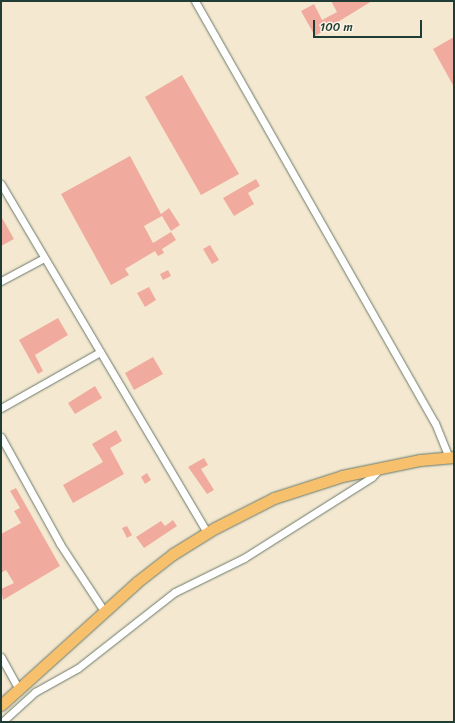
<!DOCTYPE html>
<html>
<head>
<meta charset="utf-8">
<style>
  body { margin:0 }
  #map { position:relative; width:455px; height:723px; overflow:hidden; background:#f4e9d0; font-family:Sriracha,sans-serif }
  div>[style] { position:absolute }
  .building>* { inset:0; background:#f1ab9e }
  .roads { filter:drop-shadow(0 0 1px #6a796b) drop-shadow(0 0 1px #6a796b) }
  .minor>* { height:7px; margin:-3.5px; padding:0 3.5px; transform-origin:3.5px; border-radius:3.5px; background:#fff }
  .primary>* { height:11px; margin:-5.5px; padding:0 5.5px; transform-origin:5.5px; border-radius:5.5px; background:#f7c06c }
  span { translate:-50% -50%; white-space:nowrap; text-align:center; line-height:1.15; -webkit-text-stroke:4px #fcf5e5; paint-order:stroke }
  .frame { position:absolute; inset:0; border:2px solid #1f3d34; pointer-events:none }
  .scale { position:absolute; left:313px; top:20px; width:109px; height:18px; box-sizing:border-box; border:2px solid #1f3d34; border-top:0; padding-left:5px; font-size:12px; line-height:14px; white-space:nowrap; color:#1f3d34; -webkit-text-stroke:3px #fcf5e5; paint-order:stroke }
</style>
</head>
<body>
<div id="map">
  <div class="building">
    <div style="clip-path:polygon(331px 1px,372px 1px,315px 36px,301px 11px,314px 4px,322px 20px,337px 12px)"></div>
    <div style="clip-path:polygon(454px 37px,454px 87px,433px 49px)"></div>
    <div style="clip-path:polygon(182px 75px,239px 174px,201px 195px,145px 97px)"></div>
    <div style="clip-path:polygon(130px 156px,161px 214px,169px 208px,180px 225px,171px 231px,162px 216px,144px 226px,153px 243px,171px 232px,176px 240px,162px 249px,164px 253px,158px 256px,155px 251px,125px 269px,129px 275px,111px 285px,61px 194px)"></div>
    <div style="clip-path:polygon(256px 179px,260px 186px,248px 193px,254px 204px,234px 216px,223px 198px)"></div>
    <div style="clip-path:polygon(1px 216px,14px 239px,1px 246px)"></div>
    <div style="clip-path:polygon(210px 245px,219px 260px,212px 264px,203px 249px)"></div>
    <div style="clip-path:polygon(168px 270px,171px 276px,163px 280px,160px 274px)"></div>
    <div style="clip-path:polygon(149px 287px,156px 300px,145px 307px,137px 293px)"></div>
    <div style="clip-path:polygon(58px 318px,68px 335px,35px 355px,43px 371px,38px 374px,19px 340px)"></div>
    <div style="clip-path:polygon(153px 357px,163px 374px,134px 390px,125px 373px)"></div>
    <div style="clip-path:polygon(95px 386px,102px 398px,75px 414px,68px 403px)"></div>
    <div style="clip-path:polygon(116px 430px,122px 441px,110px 448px,124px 474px,73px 503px,63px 485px,103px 462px,92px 444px)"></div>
    <div style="clip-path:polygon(204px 458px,208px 465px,201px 469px,214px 490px,207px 494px,188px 467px)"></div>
    <div style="clip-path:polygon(147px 473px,151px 480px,145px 484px,141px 477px)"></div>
    <div style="clip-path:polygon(16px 488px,60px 566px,3px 600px,1px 589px,14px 583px,6px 570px,1px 573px,1px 534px,21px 523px,14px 511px,20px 508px,10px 491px)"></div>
    <div style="clip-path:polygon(173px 520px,177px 526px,144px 548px,136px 537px,161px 521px,165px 526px)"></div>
    <div style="clip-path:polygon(127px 526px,132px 535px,127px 538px,122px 528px)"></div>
  </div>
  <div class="roads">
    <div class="minor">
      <div style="left:195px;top:1px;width:485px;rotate:60.4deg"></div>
      <div style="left:435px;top:423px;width:38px;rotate:68deg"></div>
      <div style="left:1px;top:184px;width:405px;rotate:59.4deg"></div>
      <div style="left:1px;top:281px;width:49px;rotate:-28.1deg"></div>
      <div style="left:1px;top:408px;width:114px;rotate:-29.5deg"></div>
      <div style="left:1px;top:437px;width:122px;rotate:61.1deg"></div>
      <div style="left:60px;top:544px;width:80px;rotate:56.7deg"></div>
      <div style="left:1px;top:657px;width:37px;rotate:61deg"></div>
      <div style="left:2px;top:722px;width:45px;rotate:-42.3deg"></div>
      <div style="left:35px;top:692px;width:49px;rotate:-29.2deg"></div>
      <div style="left:78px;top:668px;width:123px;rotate:-38.1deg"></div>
      <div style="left:175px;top:592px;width:77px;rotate:-26.2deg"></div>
      <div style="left:244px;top:558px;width:151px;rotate:-32.3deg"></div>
      <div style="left:372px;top:477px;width:12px;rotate:-48deg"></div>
    </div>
    <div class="primary">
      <div style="left:1px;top:705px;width:183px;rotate:-42.1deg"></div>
      <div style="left:137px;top:582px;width:46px;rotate:-37.9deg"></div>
      <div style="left:173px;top:554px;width:49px;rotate:-31.8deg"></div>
      <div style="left:215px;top:528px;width:66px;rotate:-27deg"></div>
      <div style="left:274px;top:498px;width:71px;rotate:-17.9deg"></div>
      <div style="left:342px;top:476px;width:80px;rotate:-11.6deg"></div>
      <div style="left:420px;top:460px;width:34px;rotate:-5deg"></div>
    </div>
  </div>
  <div class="frame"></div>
  <div class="scale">100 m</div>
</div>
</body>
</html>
